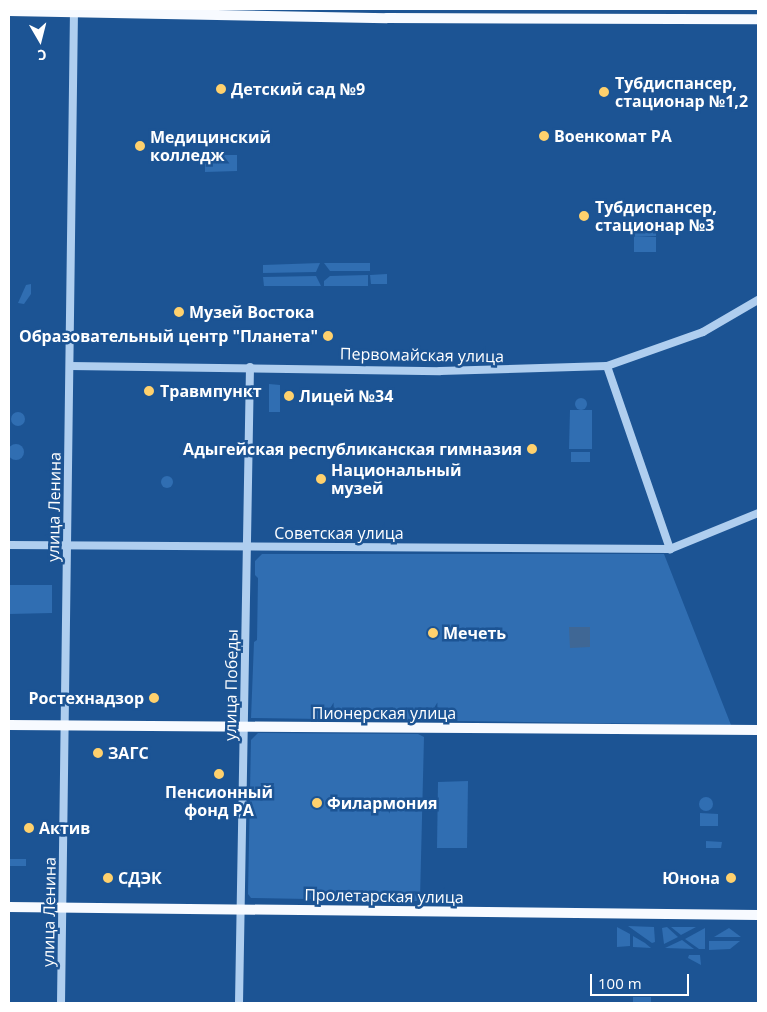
<!DOCTYPE html>
<html>
<head>
<meta charset="utf-8">
<style>
  body { margin:0 }
  #map { position:relative; width:767px; height:1012px; overflow:hidden; background:#1c5494; font-family:"Open Sans",sans-serif }
  div>[style] { position:absolute }
  .green>* { inset:0; background:#306eb2 }
  .round { border-radius:50% }
  .water>* { inset:0; background:#3f6795 }
  .minor>* { height:8px; margin:-4px; padding:0 4px; transform-origin:4px; border-radius:4px; background:#afceef }
  .major>* { height:10px; margin:-5px; padding:0 5px; transform-origin:5px; border-radius:5px; background:#f7faff }
  .dots>* { width:14px; height:14px; translate:-50% -50%; box-sizing:border-box; border:2px solid #1c5494; border-radius:50% }
  span { translate:-50% -50%; white-space:nowrap; text-align:center; line-height:1.15; -webkit-text-stroke:5px #1c5494; paint-order:stroke }
  .poi-label { font-size:16px; color:#fff; font-weight:700 }
  .left { translate:0 -50%; text-align:left }
  .right { translate:-100% -50%; text-align:right }
  .street-label { font-size:16px; color:#fff }
  .frame { position:absolute; inset:0; border:10px solid #fff; pointer-events:none }
  .north { position:absolute; left:15px; top:15px; width:50px; height:50px; -webkit-text-stroke:4px #1c5494; paint-order:stroke; rotate:172deg; font-size:14px; font-weight:700; line-height:20px; text-align:center; color:#fff }
  .north::after { content:''; display:block; margin:auto; width:18px; height:22px; background:#fff; clip-path:polygon(50% 0,100% 100%,50% 72%,0 100%) }
  .scale { position:absolute; left:590px; top:974px; width:99px; height:22px; box-sizing:border-box; border:2px solid #fff; border-top:0; padding-left:6px; font-size:15px; line-height:18px; white-space:nowrap; color:#fff; -webkit-text-stroke:4px #1c5494; paint-order:stroke }
</style>
</head>
<body>
<div id="map">
  <div class="green">
    <div style="clip-path:polygon(205px 155px,237px 155px,237px 171px,205px 172px)"></div>
    <div style="clip-path:polygon(633px 224px,656px 224px,656px 236px,634px 237px)"></div>
    <div style="clip-path:polygon(634px 237px,656px 237px,656px 252px,634px 252px)"></div>
    <div style="clip-path:polygon(320px 263px,316px 272px,263px 273px,263px 265px)"></div>
    <div style="clip-path:polygon(324px 263px,370px 263px,370px 271px,330px 271px)"></div>
    <div style="clip-path:polygon(387px 274px,387px 284px,371px 284px,370px 275px)"></div>
    <div style="clip-path:polygon(368px 275px,368px 286px,324px 286px,324px 281px,330px 276px)"></div>
    <div style="clip-path:polygon(316px 276px,321px 286px,264px 286px,263px 277px)"></div>
    <div style="clip-path:polygon(31px 284px,31px 294px,24px 304px,18px 303px,26px 285px)"></div>
    <div style="clip-path:polygon(269px 384px,280px 385px,280px 412px,269px 412px)"></div>
    <div class="round" style="left:575px;top:398px;width:12px;height:12px"></div>
    <div style="clip-path:polygon(570px 410px,592px 410px,592px 449px,569px 449px)"></div>
    <div class="round" style="left:11px;top:412px;width:14px;height:14px"></div>
    <div class="round" style="left:8px;top:444px;width:16px;height:16px"></div>
    <div style="clip-path:polygon(571px 452px,590px 452px,590px 462px,571px 462px)"></div>
    <div class="round" style="left:161px;top:476px;width:12px;height:12px"></div>
    <div style="clip-path:polygon(262px 554px,664px 554px,731px 725px,251px 718px,254px 642px,257px 640px,258px 578px,255px 575px,255px 561px)"></div>
    <div style="clip-path:polygon(9px 585px,52px 585px,52px 613px,9px 614px)"></div>
    <div style="clip-path:polygon(258px 733px,418px 734px,424px 737px,420px 899px,416px 901px,251px 898px,248px 894px,251px 740px)"></div>
    <div style="clip-path:polygon(468px 781px,467px 848px,437px 848px,438px 782px)"></div>
    <div class="round" style="left:699px;top:797px;width:14px;height:14px"></div>
    <div style="clip-path:polygon(700px 813px,718px 814px,718px 826px,700px 826px)"></div>
    <div style="clip-path:polygon(706px 841px,722px 842px,721px 848px,706px 848px)"></div>
    <div style="clip-path:polygon(9px 859px,26px 859px,26px 866px,9px 866px)"></div>
    <div style="clip-path:polygon(628px 926px,654px 927px,655px 942px,652px 943px)"></div>
    <div style="clip-path:polygon(617px 927px,630px 934px,630px 946px,617px 947px)"></div>
    <div style="clip-path:polygon(667px 927px,678px 937px,664px 944px,662px 928px)"></div>
    <div style="clip-path:polygon(671px 927px,696px 927px,681px 935px)"></div>
    <div style="clip-path:polygon(705px 928px,705px 949px,699px 949px,685px 939px)"></div>
    <div style="clip-path:polygon(729px 928px,741px 937px,714px 937px)"></div>
    <div style="clip-path:polygon(633px 936px,645px 943px,651px 948px,633px 947px)"></div>
    <div style="clip-path:polygon(682px 940px,694px 949px,665px 948px)"></div>
    <div style="clip-path:polygon(709px 941px,740px 941px,730px 949px,709px 950px)"></div>
    <div style="clip-path:polygon(689px 955px,700px 955px,701px 965px,688px 958px)"></div>
    <div style="clip-path:polygon(633px 997px,651px 997px,651px 1003px,633px 1003px)"></div>
  </div>
  <div class="water">
    <div style="clip-path:polygon(569px 627px,590px 627px,590px 647px,570px 648px)"></div>
  </div>
  <div class="minor">
    <div style="left:70px;top:366px;width:370px;rotate:0.8deg"></div>
    <div style="left:440px;top:371px;width:167px;rotate:-1.7deg"></div>
    <div style="left:607px;top:366px;width:102px;rotate:-19.5deg"></div>
    <div style="left:703px;top:332px;width:64px;rotate:-30.2deg"></div>
    <div style="left:607px;top:366px;width:194px;rotate:71deg"></div>
    <div style="left:9px;top:545px;width:661px;rotate:0.35deg"></div>
    <div style="left:670px;top:549px;width:95px;rotate:-22.2deg"></div>
    <div style="left:61px;top:1003px;width:992px;rotate:-89.25deg"></div>
    <div style="left:239px;top:1003px;width:636px;rotate:-89.01deg"></div>
  </div>
  <div class="major">
    <div style="left:9px;top:11px;width:378px;rotate:1.1deg"></div>
    <div style="left:387px;top:18px;width:371px;rotate:0.2deg"></div>
    <div style="left:9px;top:725px;width:749px;rotate:0.38deg"></div>
    <div style="left:9px;top:907px;width:749px;rotate:0.61deg"></div>
  </div>
  <div class="dots">
    <div style="left:221px;top:89px;background:#ffd16d"></div>
    <div style="left:604px;top:92px;background:#ffd16d"></div>
    <div style="left:544px;top:136px;background:#ffd16d"></div>
    <div style="left:140px;top:146px;background:#ffd16d"></div>
    <div style="left:584px;top:216px;background:#ffd16d"></div>
    <div style="left:179px;top:312px;background:#ffd16d"></div>
    <div style="left:328px;top:336px;background:#ffd16d"></div>
    <div style="left:149px;top:391px;background:#ffd16d"></div>
    <div style="left:289px;top:396px;background:#ffd16d"></div>
    <div style="left:532px;top:449px;background:#ffd16d"></div>
    <div style="left:321px;top:479px;background:#ffd16d"></div>
    <div style="left:433px;top:633px;background:#ffd16d"></div>
    <div style="left:154px;top:698px;background:#ffd16d"></div>
    <div style="left:98px;top:753px;background:#ffd16d"></div>
    <div style="left:219px;top:774px;background:#ffd16d"></div>
    <div style="left:317px;top:803px;background:#ffd16d"></div>
    <div style="left:29px;top:828px;background:#ffd16d"></div>
    <div style="left:108px;top:878px;background:#ffd16d"></div>
    <div style="left:731px;top:878px;background:#ffd16d"></div>
  </div>
  <div class="poi-label">
    <span class="left" style="left:615px;top:92px">Тубдиспансер,<br>стационар №1,2</span>
    <span class="left" style="left:231px;top:89px">Детский сад №9</span>
    <span class="left" style="left:554px;top:136px">Военкомат РА</span>
    <span class="left" style="left:150px;top:146px">Медицинский<br>колледж</span>
    <span class="left" style="left:595px;top:216px">Тубдиспансер,<br>стационар №3</span>
    <span class="left" style="left:189px;top:312px">Музей Востока</span>
    <span class="right" style="left:318px;top:336px">Образовательный центр "Планета"</span>
    <span class="left" style="left:160px;top:391px">Травмпункт</span>
    <span class="left" style="left:299px;top:396px">Лицей №34</span>
    <span class="right" style="left:522px;top:449px">Адыгейская республиканская гимназия</span>
    <span class="left" style="left:331px;top:479px">Национальный<br>музей</span>
    <span class="left" style="left:443px;top:633px">Мечеть</span>
    <span class="right" style="left:144px;top:698px">Ростехнадзор</span>
    <span class="left" style="left:108px;top:753px">ЗАГС</span>
    <span style="left:219px;top:801px">Пенсионный<br>фонд РА</span>
    <span class="left" style="left:327px;top:803px">Филармония</span>
    <span class="left" style="left:39px;top:828px">Актив</span>
    <span class="left" style="left:118px;top:878px">СДЭК</span>
    <span class="right" style="left:720px;top:878px">Юнона</span>
  </div>
  <div class="street-label">
    <span style="left:422px;top:355px;rotate:1deg">Первомайская улица</span>
    <span style="left:54px;top:507px;rotate:-89deg">улица Ленина</span>
    <span style="left:339px;top:533px">Советская улица</span>
    <span style="left:231px;top:685px;rotate:-89deg">улица Победы</span>
    <span style="left:384px;top:713px">Пионерская улица</span>
    <span style="left:384px;top:896px;rotate:1deg">Пролетарская улица</span>
    <span style="left:49px;top:912px;rotate:-89deg">улица Ленина</span>
  </div>
  <div class="frame"></div>
  <div class="north">С</div>
  <div class="scale">100 m</div>
</div>
</body>
</html>
